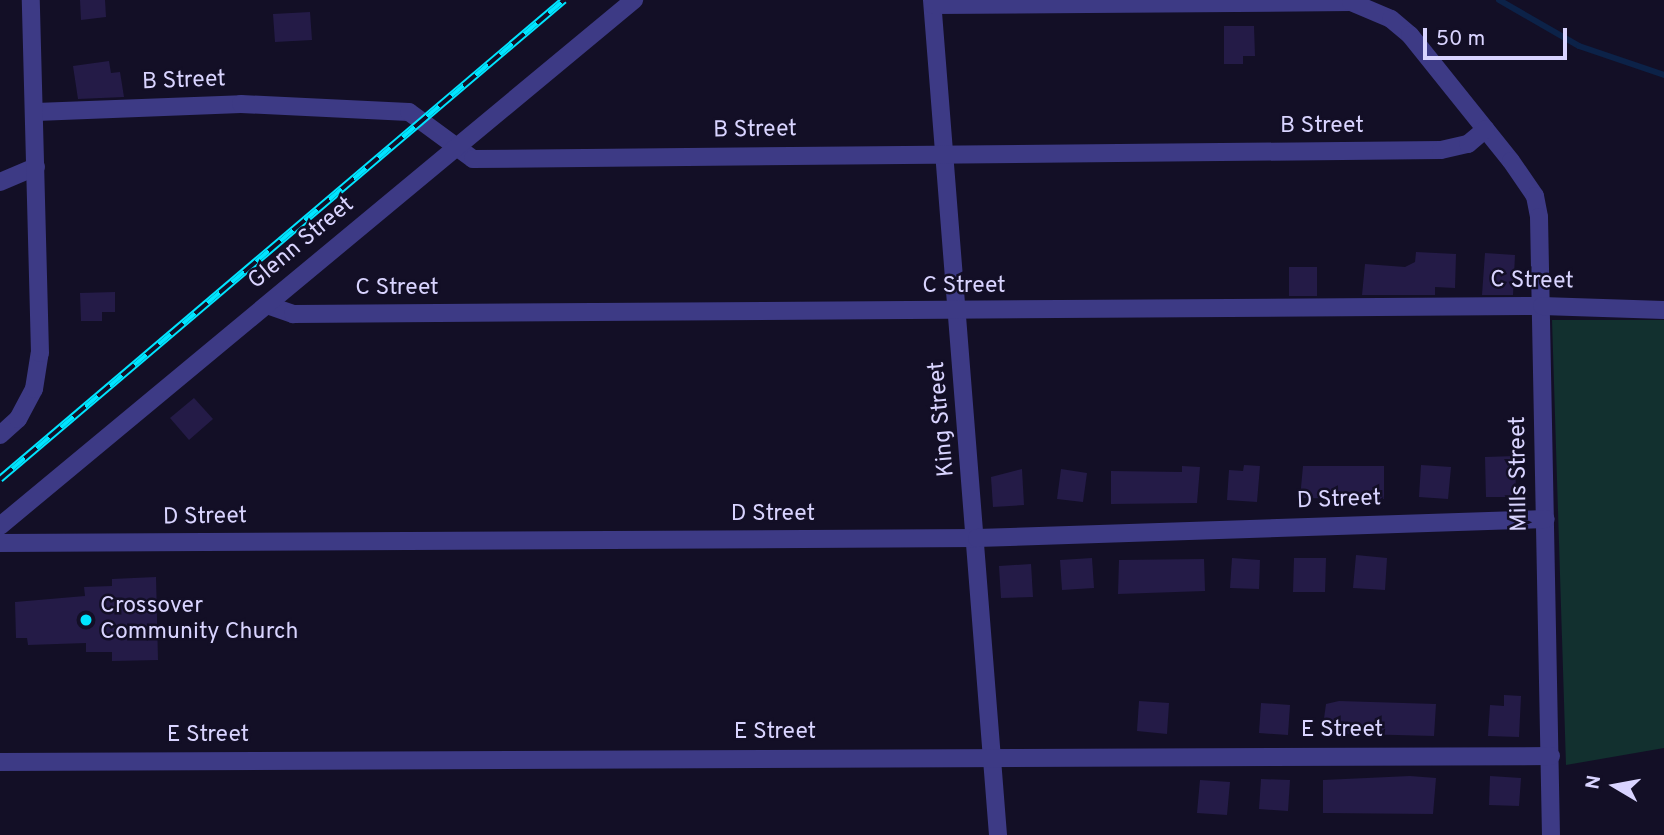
<!DOCTYPE html>
<html>
<head>
<meta charset="utf-8">
<style>
  body { margin:0 }
  #map { position:relative; width:1664px; height:835px; overflow:hidden; background:#130f26; font-family:Overpass,sans-serif }
  div>[style] { position:absolute }
  .green>* { inset:0; background:#12302f }
  .stream>* { height:6px; margin:-3px; padding:0 3px; transform-origin:3px; border-radius:3px; background:#0c2248 }
  .building>* { inset:0; background:#241b47 }
  .minor>* { height:18px; margin:-9px; padding:0 9px; transform-origin:9px; border-radius:9px; background:#3d3a85 }
  .rail>* { height:8px; margin-top:-4px; transform-origin:0; background:repeating-linear-gradient(90deg,#130f26 0 16px,#00e5ff 0 32px); box-sizing:border-box; border-block:2px solid #00e5ff }
  .dots>* { width:19px; height:19px; translate:-50% -50%; box-sizing:border-box; border:4px solid #130f26; border-radius:50% }
  span { translate:-50% -50%; white-space:nowrap; text-align:center; line-height:1.15; -webkit-text-stroke:5px #130f26; paint-order:stroke }
  .street-label { font-size:23px; color:#d9d4ff }
  .poi-label { font-size:23px; color:#d9d4ff }
  .left { translate:0 -50%; text-align:left }
  .north { position:absolute; left:1580px; top:751px; width:70px; height:70px; -webkit-text-stroke:5px #130f26; paint-order:stroke; rotate:280deg; font-size:19px; font-weight:700; line-height:28px; text-align:center; color:#d9d4ff }
  .north::after { content:''; display:block; margin:auto; width:24px; height:32px; background:#d9d4ff; clip-path:polygon(50% 0,100% 100%,50% 72%,0 100%) }
  .scale { position:absolute; left:1423px; top:28px; width:144px; height:32px; box-sizing:border-box; border:4px solid #d9d4ff; border-top:0; padding-left:9px; font-size:21px; line-height:24px; white-space:nowrap; color:#d9d4ff; -webkit-text-stroke:5px #130f26; paint-order:stroke }
</style>
</head>
<body>
<div id="map">
  <div class="green">
    <div style="clip-path:polygon(1552px 320px,1664px 320px,1664px 748px,1566px 765px)"></div>
  </div>
  <div class="stream">
    <div style="left:1499px;top:0;width:92px;rotate:29.9deg"></div>
    <div style="left:1579px;top:46px;width:90px;rotate:18.8deg"></div>
  </div>
  <div class="building">
    <div style="clip-path:polygon(80px 0,105px 0,106px 17px,81px 20px)"></div>
    <div style="clip-path:polygon(310px 12px,312px 40px,275px 42px,273px 14px)"></div>
    <div style="clip-path:polygon(1224px 26px,1254px 26px,1255px 56px,1243px 56px,1243px 64px,1224px 64px)"></div>
    <div style="clip-path:polygon(109px 61px,111px 73px,120px 72px,124px 97px,78px 99px,73px 66px)"></div>
    <div style="clip-path:polygon(1416px 252px,1456px 254px,1455px 288px,1435px 287px,1435px 295px,1362px 295px,1365px 264px,1405px 267px,1415px 262px)"></div>
    <div style="clip-path:polygon(1485px 253px,1515px 255px,1513px 295px,1482px 295px)"></div>
    <div style="clip-path:polygon(1289px 267px,1317px 267px,1317px 296px,1289px 296px)"></div>
    <div style="clip-path:polygon(115px 292px,115px 312px,102px 312px,102px 321px,81px 321px,80px 293px)"></div>
    <div style="clip-path:polygon(194px 398px,213px 419px,189px 440px,170px 418px)"></div>
    <div style="clip-path:polygon(1515px 456px,1516px 497px,1486px 497px,1485px 457px)"></div>
    <div style="clip-path:polygon(1244px 465px,1260px 466px,1257px 502px,1227px 500px,1229px 470px,1243px 471px)"></div>
    <div style="clip-path:polygon(1421px 465px,1451px 467px,1448px 499px,1419px 497px)"></div>
    <div style="clip-path:polygon(1182px 466px,1200px 467px,1197px 503px,1111px 504px,1111px 471px,1182px 472px)"></div>
    <div style="clip-path:polygon(1303px 466px,1384px 466px,1384px 499px,1300px 498px)"></div>
    <div style="clip-path:polygon(1022px 469px,1024px 505px,993px 507px,991px 477px)"></div>
    <div style="clip-path:polygon(1061px 469px,1087px 473px,1083px 502px,1057px 499px)"></div>
    <div style="clip-path:polygon(1356px 555px,1387px 558px,1385px 590px,1353px 588px)"></div>
    <div style="clip-path:polygon(1092px 558px,1094px 588px,1062px 590px,1060px 560px)"></div>
    <div style="clip-path:polygon(1232px 558px,1260px 560px,1259px 589px,1230px 588px)"></div>
    <div style="clip-path:polygon(1294px 558px,1326px 558px,1325px 592px,1293px 592px)"></div>
    <div style="clip-path:polygon(1204px 559px,1205px 591px,1118px 594px,1119px 560px)"></div>
    <div style="clip-path:polygon(1031px 564px,1033px 597px,1001px 598px,999px 566px)"></div>
    <div style="clip-path:polygon(156px 577px,158px 660px,112px 661px,112px 652px,86px 652px,86px 643px,28px 645px,27px 638px,16px 638px,15px 602px,85px 596px,84px 587px,112px 586px,112px 579px)"></div>
    <div style="clip-path:polygon(1504px 695px,1521px 696px,1519px 737px,1488px 736px,1490px 705px,1504px 706px)"></div>
    <div style="clip-path:polygon(1139px 701px,1169px 703px,1167px 734px,1137px 731px)"></div>
    <div style="clip-path:polygon(1339px 701px,1436px 704px,1434px 736px,1322px 733px,1326px 704px)"></div>
    <div style="clip-path:polygon(1261px 703px,1290px 705px,1288px 735px,1259px 733px)"></div>
    <div style="clip-path:polygon(1410px 776px,1436px 778px,1433px 814px,1323px 813px,1323px 780px)"></div>
    <div style="clip-path:polygon(1490px 776px,1521px 778px,1519px 806px,1489px 805px)"></div>
    <div style="clip-path:polygon(1261px 779px,1290px 780px,1288px 811px,1259px 809px)"></div>
    <div style="clip-path:polygon(1200px 780px,1230px 782px,1227px 815px,1197px 813px)"></div>
  </div>
  <div class="minor">
    <div style="left:932px;top:0;width:838px;rotate:85.48deg"></div>
    <div style="left:933px;top:5px;width:418px;rotate:-0.4deg"></div>
    <div style="left:1351px;top:2px;width:43px;rotate:23deg"></div>
    <div style="left:1391px;top:19px;width:25px;rotate:40deg"></div>
    <div style="left:1410px;top:35px;width:161px;rotate:51.3deg"></div>
    <div style="left:1511px;top:161px;width:42px;rotate:55.6deg"></div>
    <div style="left:1535px;top:196px;width:21px;rotate:79deg"></div>
    <div style="left:1539px;top:217px;width:618px;rotate:88.89deg"></div>
    <div style="left:36px;top:112px;width:205px;rotate:-2.2deg"></div>
    <div style="left:241px;top:104px;width:168px;rotate:2.7deg"></div>
    <div style="left:409px;top:112px;width:79px;rotate:36.3deg"></div>
    <div style="left:473px;top:159px;width:968px;rotate:-0.53deg"></div>
    <div style="left:1441px;top:150px;width:28px;rotate:-13deg"></div>
    <div style="left:1468px;top:144px;width:23px;rotate:-40deg"></div>
    <div style="left:0;top:182px;width:39px;rotate:-23deg"></div>
    <div style="left:267px;top:305px;width:28px;rotate:19deg"></div>
    <div style="left:293px;top:314px;width:1249px;rotate:-0.37deg"></div>
    <div style="left:1542px;top:306px;width:122px;rotate:1.9deg"></div>
    <div style="left:0;top:435px;width:24px;rotate:-42deg"></div>
    <div style="left:18px;top:419px;width:34px;rotate:-62deg"></div>
    <div style="left:34px;top:389px;width:36px;rotate:-81deg"></div>
    <div style="left:40px;top:353px;width:353px;rotate:-91.5deg"></div>
    <div style="left:0;top:526px;width:824px;rotate:-39.68deg"></div>
    <div style="left:0;top:543px;width:977px;rotate:-0.29deg"></div>
    <div style="left:977px;top:538px;width:569px;rotate:-1.91deg"></div>
    <div style="left:0;top:762px;width:1551px;rotate:-0.22deg"></div>
  </div>
  <div class="rail">
    <div style="left:0;top:479px;width:740px;rotate:-40.34deg"></div>
  </div>
  <div class="dots">
    <div style="left:86px;top:620px;background:#00e5ff"></div>
  </div>
  <div class="street-label">
    <span style="left:184px;top:82px;rotate:-2deg">B Street</span>
    <span style="left:1322px;top:127px">B Street</span>
    <span style="left:755px;top:131px;rotate:-1deg">B Street</span>
    <span style="left:302px;top:244px;rotate:-40deg">Glenn Street</span>
    <span style="left:1532px;top:282px;rotate:1deg">C Street</span>
    <span style="left:964px;top:287px">C Street</span>
    <span style="left:397px;top:289px">C Street</span>
    <span style="left:943px;top:419px;rotate:-95deg">King Street</span>
    <span style="left:1520px;top:474px;rotate:-91deg">Mills Street</span>
    <span style="left:1339px;top:501px;rotate:-2deg">D Street</span>
    <span style="left:773px;top:515px">D Street</span>
    <span style="left:205px;top:518px;rotate:-1deg">D Street</span>
    <span style="left:1342px;top:731px">E Street</span>
    <span style="left:775px;top:733px">E Street</span>
    <span style="left:208px;top:736px">E Street</span>
  </div>
  <div class="poi-label">
    <span class="left" style="left:100px;top:620px">Crossover<br>Community Church</span>
  </div>
  <div class="north">N</div>
  <div class="scale">50 m</div>
</div>
</body>
</html>
